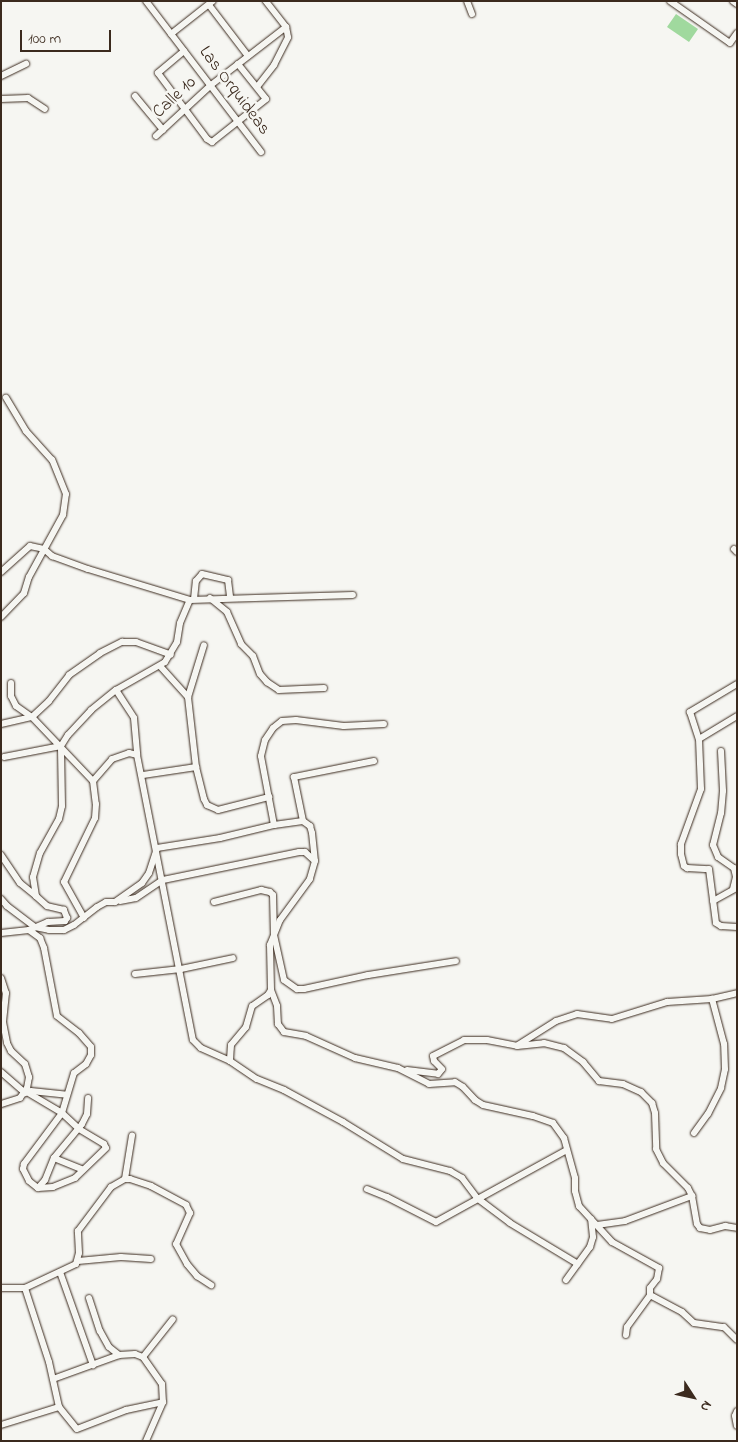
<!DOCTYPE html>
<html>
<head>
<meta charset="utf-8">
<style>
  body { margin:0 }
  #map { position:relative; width:738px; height:1442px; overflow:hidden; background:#f6f6f2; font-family:"Indie Flower",sans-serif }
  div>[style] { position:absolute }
  .green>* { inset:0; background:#a0d99e }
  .roads { filter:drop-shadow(0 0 1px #3b2a1e) drop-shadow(0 0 1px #3b2a1e) }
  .minor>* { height:6px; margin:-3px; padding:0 3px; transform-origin:3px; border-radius:3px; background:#f6f6f2 }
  span { translate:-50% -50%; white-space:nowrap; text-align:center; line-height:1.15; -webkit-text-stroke:5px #f6f6f2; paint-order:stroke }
  .street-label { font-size:18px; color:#3b2a1e }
  .frame { position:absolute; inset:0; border:2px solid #3b2a1e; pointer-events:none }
  .north { position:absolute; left:668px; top:1372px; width:50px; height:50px; -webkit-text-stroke:4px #f6f6f2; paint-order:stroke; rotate:125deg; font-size:14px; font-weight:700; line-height:20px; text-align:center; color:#3b2a1e }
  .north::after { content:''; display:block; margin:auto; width:18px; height:22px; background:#3b2a1e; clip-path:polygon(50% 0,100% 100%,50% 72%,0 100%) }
  .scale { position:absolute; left:20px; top:30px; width:91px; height:22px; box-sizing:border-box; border:2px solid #3b2a1e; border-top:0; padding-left:6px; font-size:15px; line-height:18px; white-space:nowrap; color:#3b2a1e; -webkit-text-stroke:4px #f6f6f2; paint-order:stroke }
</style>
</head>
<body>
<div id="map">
  <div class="green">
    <div style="clip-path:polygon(676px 14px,698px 29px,689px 42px,667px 27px)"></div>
  </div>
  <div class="roads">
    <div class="minor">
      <div style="left:146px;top:1px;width:190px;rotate:52.7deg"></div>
      <div style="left:467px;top:1px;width:14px;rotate:69deg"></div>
      <div style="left:670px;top:1px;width:73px;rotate:35deg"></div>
      <div style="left:730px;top:43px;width:12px;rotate:-55deg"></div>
      <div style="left:733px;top:1px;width:5px;rotate:37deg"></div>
      <div style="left:209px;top:5px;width:64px;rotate:52.6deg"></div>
      <div style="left:171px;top:34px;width:53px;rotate:-38.2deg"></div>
      <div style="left:184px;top:51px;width:34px;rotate:140deg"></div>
      <div style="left:158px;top:73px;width:82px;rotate:53.4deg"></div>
      <div style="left:207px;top:139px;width:6px;rotate:31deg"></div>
      <div style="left:212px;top:142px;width:69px;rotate:-38.5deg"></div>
      <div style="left:266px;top:99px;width:45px;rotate:-128.7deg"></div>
      <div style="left:1px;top:76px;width:28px;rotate:-26deg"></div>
      <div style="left:257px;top:87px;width:28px;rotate:-52deg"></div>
      <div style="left:274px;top:65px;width:31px;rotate:-63deg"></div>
      <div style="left:288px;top:37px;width:10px;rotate:-101deg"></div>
      <div style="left:286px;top:27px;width:33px;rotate:-128deg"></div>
      <div style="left:135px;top:96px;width:44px;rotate:50.5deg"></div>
      <div style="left:1px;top:99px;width:27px;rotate:-2deg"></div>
      <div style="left:28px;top:98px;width:20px;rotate:33deg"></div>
      <div style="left:156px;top:136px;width:75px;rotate:-42.8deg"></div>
      <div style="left:211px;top:85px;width:95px;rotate:-37.7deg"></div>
      <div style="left:734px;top:549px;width:4px;rotate:45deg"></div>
      <div style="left:1px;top:572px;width:39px;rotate:-42deg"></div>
      <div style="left:30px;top:546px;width:14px;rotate:12deg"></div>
      <div style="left:44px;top:549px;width:11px;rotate:41deg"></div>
      <div style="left:52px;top:556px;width:38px;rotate:20deg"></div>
      <div style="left:88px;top:569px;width:107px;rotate:16.9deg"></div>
      <div style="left:190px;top:600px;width:163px;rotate:-1.8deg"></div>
      <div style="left:210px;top:598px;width:22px;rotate:39deg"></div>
      <div style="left:227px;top:612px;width:35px;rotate:66deg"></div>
      <div style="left:241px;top:644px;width:17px;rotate:45deg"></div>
      <div style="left:253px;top:656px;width:19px;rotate:69deg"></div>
      <div style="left:260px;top:674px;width:11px;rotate:49deg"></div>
      <div style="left:267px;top:682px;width:14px;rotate:34deg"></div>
      <div style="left:279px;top:690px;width:45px;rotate:-2.5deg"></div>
      <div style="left:194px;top:599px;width:18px;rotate:-84deg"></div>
      <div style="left:196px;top:581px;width:9px;rotate:-49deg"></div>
      <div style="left:202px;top:574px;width:27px;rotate:13deg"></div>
      <div style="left:228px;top:580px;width:17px;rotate:83deg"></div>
      <div style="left:1px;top:617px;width:33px;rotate:-46deg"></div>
      <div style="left:24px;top:593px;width:17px;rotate:-73deg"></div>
      <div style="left:29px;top:577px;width:71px;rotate:-61.3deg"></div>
      <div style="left:63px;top:515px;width:21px;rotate:-82deg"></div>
      <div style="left:66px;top:494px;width:37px;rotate:-112deg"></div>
      <div style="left:52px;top:460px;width:39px;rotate:-132deg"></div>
      <div style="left:26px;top:431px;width:39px;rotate:-121deg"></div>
      <div style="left:160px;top:666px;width:42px;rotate:47.9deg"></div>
      <div style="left:188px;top:697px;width:70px;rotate:83.5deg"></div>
      <div style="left:196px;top:767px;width:33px;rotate:76deg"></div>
      <div style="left:204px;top:799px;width:7px;rotate:63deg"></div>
      <div style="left:207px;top:805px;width:12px;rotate:24deg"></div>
      <div style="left:218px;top:810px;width:53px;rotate:-14.3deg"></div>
      <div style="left:11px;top:683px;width:13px;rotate:90deg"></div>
      <div style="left:11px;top:696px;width:11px;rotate:63deg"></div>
      <div style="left:16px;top:706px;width:19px;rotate:35deg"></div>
      <div style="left:32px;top:717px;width:88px;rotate:46.4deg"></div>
      <div style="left:93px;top:781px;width:23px;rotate:83deg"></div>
      <div style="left:96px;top:804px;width:14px;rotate:94deg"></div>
      <div style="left:95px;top:818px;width:71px;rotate:115.8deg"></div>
      <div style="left:64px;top:882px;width:41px;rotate:60.9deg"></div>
      <div style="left:737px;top:684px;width:55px;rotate:149.2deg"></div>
      <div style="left:690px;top:712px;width:28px;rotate:72deg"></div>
      <div style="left:699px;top:739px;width:50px;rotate:87.7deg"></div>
      <div style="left:701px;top:789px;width:59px;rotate:110deg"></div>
      <div style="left:681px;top:844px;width:10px;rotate:90deg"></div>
      <div style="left:681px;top:854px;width:12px;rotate:76deg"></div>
      <div style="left:684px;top:866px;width:4px;rotate:34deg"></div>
      <div style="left:687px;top:868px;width:22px;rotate:3deg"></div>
      <div style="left:709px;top:869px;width:54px;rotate:82.6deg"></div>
      <div style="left:716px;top:923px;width:6px;rotate:31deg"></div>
      <div style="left:721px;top:926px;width:16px;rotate:4deg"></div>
      <div style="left:116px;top:690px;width:33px;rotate:57deg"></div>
      <div style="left:134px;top:718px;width:37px;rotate:85deg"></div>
      <div style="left:137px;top:755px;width:290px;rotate:78.9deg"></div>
      <div style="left:193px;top:1040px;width:11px;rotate:45deg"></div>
      <div style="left:201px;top:1048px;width:32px;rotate:24deg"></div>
      <div style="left:230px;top:1061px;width:32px;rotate:34deg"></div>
      <div style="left:257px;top:1079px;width:29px;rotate:22deg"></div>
      <div style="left:284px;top:1090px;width:67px;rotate:28.5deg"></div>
      <div style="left:343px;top:1122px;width:70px;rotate:31.7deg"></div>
      <div style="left:403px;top:1159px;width:49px;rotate:14.3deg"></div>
      <div style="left:450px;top:1171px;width:14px;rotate:30deg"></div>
      <div style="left:462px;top:1178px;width:25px;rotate:53deg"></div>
      <div style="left:477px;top:1198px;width:41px;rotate:37.1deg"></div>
      <div style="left:510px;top:1223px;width:79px;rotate:31.1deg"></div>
      <div style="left:188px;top:697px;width:54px;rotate:-72.9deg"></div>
      <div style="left:1px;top:724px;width:32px;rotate:-13deg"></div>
      <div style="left:32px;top:717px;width:23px;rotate:-43deg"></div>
      <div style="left:49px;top:701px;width:33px;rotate:-52deg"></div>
      <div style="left:69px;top:675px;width:38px;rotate:-35deg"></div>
      <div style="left:100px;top:653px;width:25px;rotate:-27deg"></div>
      <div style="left:122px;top:642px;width:14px"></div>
      <div style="left:136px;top:642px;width:37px;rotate:20deg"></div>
      <div style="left:699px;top:739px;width:44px;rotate:-31.2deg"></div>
      <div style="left:721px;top:751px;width:40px;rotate:87.1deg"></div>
      <div style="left:723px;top:791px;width:22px;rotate:95deg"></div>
      <div style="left:721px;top:813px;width:33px;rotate:104deg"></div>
      <div style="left:713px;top:845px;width:13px;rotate:67deg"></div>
      <div style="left:718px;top:857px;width:19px;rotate:35deg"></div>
      <div style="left:734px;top:868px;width:9px;rotate:77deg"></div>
      <div style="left:736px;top:877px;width:12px;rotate:104deg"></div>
      <div style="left:4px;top:757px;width:58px;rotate:-10.9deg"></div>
      <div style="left:374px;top:761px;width:82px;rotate:168.7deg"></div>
      <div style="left:294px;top:777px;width:45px;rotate:78.4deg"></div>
      <div style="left:303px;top:821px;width:9px;rotate:36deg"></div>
      <div style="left:310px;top:826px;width:7px;rotate:74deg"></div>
      <div style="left:312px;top:833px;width:28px;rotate:84deg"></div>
      <div style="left:315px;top:861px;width:19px;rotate:106deg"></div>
      <div style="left:310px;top:879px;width:51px;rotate:126.2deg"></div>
      <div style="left:280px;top:920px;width:16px;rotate:112deg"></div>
      <div style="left:274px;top:935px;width:46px;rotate:77.5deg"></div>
      <div style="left:284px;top:980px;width:16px;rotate:35deg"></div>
      <div style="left:297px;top:989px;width:7px"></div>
      <div style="left:304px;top:989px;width:66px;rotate:-12.3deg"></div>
      <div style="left:368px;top:975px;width:89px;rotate:-9deg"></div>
      <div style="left:143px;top:775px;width:54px;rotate:-8.6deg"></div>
      <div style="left:93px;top:781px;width:29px;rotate:-49deg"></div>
      <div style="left:112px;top:759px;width:18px;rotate:-19deg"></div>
      <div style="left:129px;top:753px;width:8px;rotate:14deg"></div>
      <div style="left:274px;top:825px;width:70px;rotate:-100.7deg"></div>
      <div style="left:261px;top:756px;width:16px;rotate:-76deg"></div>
      <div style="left:265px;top:740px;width:14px;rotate:-56deg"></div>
      <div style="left:273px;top:728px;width:11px;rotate:-38deg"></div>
      <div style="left:282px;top:721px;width:14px;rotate:-4deg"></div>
      <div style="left:296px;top:720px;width:48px;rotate:7.1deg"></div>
      <div style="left:344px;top:726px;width:40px;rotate:-2.9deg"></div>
      <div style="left:1px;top:855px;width:34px;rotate:56deg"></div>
      <div style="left:20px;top:883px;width:21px;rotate:39deg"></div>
      <div style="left:1px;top:899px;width:9px;rotate:49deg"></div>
      <div style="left:7px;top:906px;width:35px;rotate:37deg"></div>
      <div style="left:35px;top:927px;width:14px;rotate:12deg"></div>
      <div style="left:49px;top:930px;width:15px"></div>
      <div style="left:64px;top:930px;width:11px;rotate:-27deg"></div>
      <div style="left:74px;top:925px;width:29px;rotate:-38deg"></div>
      <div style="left:97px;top:907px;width:10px;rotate:-29deg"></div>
      <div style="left:106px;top:902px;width:9px"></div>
      <div style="left:115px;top:902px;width:33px;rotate:-35deg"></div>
      <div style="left:142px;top:883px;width:12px;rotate:-55deg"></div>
      <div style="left:149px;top:873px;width:26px;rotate:-72deg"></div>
      <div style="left:157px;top:848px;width:64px;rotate:-9deg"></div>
      <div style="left:220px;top:838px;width:56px;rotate:-13.5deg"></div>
      <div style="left:274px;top:825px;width:29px;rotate:-8deg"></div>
      <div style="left:120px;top:901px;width:16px;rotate:-11deg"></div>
      <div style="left:136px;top:898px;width:32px;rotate:-34deg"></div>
      <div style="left:163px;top:880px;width:139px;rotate:-11.6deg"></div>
      <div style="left:299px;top:852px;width:6px"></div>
      <div style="left:305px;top:852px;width:13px;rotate:42deg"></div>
      <div style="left:713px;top:901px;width:26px;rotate:-29deg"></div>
      <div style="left:214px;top:902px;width:49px;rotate:-14.3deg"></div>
      <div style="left:261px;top:890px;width:9px;rotate:13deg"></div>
      <div style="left:270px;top:892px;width:4px;rotate:45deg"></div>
      <div style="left:273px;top:895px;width:40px;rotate:88.6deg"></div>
      <div style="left:274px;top:935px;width:11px;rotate:112deg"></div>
      <div style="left:270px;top:945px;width:45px;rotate:88.7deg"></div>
      <div style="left:271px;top:990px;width:6px;rotate:121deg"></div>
      <div style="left:268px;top:995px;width:19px;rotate:145deg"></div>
      <div style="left:252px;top:1006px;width:22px;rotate:106deg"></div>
      <div style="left:246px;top:1027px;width:23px;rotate:130deg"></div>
      <div style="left:231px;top:1045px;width:16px;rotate:94deg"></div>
      <div style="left:29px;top:930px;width:14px;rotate:36deg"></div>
      <div style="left:40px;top:938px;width:11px;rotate:68deg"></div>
      <div style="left:44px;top:948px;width:69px;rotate:79.2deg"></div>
      <div style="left:57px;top:1016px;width:28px;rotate:38deg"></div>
      <div style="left:79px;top:1033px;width:18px;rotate:49deg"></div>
      <div style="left:91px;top:1047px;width:8px;rotate:90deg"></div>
      <div style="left:91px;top:1055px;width:10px;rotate:119deg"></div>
      <div style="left:86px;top:1064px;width:15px;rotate:143deg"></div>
      <div style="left:74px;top:1073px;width:42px;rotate:106.7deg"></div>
      <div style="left:62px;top:1113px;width:64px;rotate:126.7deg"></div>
      <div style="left:24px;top:1164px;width:5px;rotate:101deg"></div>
      <div style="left:23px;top:1169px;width:13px;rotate:63deg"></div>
      <div style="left:29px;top:1181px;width:11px;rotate:38deg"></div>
      <div style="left:38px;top:1188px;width:11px;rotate:-49deg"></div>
      <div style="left:45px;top:1180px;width:24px;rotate:-68deg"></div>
      <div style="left:54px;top:1158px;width:44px;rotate:-50.5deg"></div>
      <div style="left:82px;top:1124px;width:11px;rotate:-63deg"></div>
      <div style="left:87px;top:1114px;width:16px;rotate:-86deg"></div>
      <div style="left:1px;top:933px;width:28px;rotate:-6deg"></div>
      <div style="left:29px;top:930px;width:21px;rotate:-23deg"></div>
      <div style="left:48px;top:922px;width:17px;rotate:-3deg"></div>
      <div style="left:65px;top:921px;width:4px;rotate:-56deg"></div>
      <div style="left:67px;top:918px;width:9px;rotate:-111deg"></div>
      <div style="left:64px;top:910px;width:17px;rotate:-167deg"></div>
      <div style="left:47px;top:906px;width:15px;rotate:-138deg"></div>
      <div style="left:36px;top:896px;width:19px;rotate:-99deg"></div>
      <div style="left:33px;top:877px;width:25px;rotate:-74deg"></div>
      <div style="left:40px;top:853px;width:39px;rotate:-61deg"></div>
      <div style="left:59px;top:819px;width:13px;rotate:-77deg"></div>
      <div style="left:62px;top:806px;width:60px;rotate:-91deg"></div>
      <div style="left:61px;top:746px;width:13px;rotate:-58deg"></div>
      <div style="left:68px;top:735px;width:34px;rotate:-47deg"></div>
      <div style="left:91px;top:710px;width:32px;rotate:-39deg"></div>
      <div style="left:116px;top:690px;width:56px;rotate:-29.7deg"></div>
      <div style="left:165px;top:662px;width:23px;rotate:-59deg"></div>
      <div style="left:177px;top:642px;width:19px;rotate:-81deg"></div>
      <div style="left:180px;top:623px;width:25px;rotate:-67deg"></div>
      <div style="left:135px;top:974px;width:46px;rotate:-6.2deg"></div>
      <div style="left:181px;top:969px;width:53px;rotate:-11.9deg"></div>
      <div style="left:1px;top:978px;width:16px;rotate:72deg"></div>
      <div style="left:6px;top:993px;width:29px;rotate:96deg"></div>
      <div style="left:3px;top:1022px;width:21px;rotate:79deg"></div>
      <div style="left:7px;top:1043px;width:9px;rotate:63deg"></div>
      <div style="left:11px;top:1051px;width:19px;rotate:43deg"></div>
      <div style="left:25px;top:1064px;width:14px;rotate:73deg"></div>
      <div style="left:29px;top:1077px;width:11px;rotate:100deg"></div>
      <div style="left:27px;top:1088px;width:12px;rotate:125deg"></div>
      <div style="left:20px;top:1098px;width:20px;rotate:162deg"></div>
      <div style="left:271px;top:990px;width:17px;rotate:69deg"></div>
      <div style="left:277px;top:1006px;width:18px;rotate:87deg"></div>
      <div style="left:278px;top:1024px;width:10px;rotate:53deg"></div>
      <div style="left:284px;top:1032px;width:22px;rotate:10deg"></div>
      <div style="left:306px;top:1036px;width:54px;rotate:24.2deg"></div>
      <div style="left:355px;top:1058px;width:44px;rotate:13.1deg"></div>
      <div style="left:398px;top:1068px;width:35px;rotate:27deg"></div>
      <div style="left:429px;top:1084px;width:26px;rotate:-4deg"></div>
      <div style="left:455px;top:1082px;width:9px;rotate:32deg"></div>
      <div style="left:463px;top:1087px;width:18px;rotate:47deg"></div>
      <div style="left:475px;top:1100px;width:9px;rotate:32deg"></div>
      <div style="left:483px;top:1105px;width:51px;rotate:12.4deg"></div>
      <div style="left:533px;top:1116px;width:21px;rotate:19deg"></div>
      <div style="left:553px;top:1123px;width:19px;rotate:54deg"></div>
      <div style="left:564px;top:1138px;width:41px;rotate:74.6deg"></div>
      <div style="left:575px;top:1178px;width:13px;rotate:90deg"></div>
      <div style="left:575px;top:1191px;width:16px;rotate:75deg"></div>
      <div style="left:579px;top:1206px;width:49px;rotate:47.5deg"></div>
      <div style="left:612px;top:1242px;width:54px;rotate:29deg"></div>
      <div style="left:659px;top:1268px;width:11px;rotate:100deg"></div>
      <div style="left:657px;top:1279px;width:11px;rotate:128deg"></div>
      <div style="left:650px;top:1288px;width:7px;rotate:90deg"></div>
      <div style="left:650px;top:1295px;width:36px;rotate:28deg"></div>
      <div style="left:682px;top:1312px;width:16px;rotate:43deg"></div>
      <div style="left:694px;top:1323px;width:30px;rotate:8deg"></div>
      <div style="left:724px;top:1327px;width:18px;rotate:45deg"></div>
      <div style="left:518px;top:1045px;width:45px;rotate:-32.3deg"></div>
      <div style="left:556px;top:1021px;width:22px;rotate:-18deg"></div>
      <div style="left:577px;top:1014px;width:35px;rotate:8deg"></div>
      <div style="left:612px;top:1019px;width:58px;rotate:-17.2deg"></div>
      <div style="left:667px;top:1002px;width:45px;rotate:-3.8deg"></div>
      <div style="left:712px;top:999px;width:26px;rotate:-13deg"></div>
      <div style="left:407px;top:1070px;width:31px;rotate:7deg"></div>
      <div style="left:438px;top:1074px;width:6px;rotate:-51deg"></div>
      <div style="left:442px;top:1069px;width:11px;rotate:-135deg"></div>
      <div style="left:434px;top:1061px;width:5px;rotate:-101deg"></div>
      <div style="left:433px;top:1056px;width:35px;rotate:-27deg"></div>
      <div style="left:464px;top:1040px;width:23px"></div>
      <div style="left:487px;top:1040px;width:31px;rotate:11deg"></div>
      <div style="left:517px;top:1046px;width:27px;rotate:-6deg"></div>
      <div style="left:544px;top:1043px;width:21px;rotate:14deg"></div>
      <div style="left:564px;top:1048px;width:24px;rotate:36deg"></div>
      <div style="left:583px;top:1062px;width:25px;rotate:50deg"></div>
      <div style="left:599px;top:1081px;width:24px;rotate:7deg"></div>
      <div style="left:623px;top:1084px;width:20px;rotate:24deg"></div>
      <div style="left:641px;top:1092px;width:16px;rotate:45deg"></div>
      <div style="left:652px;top:1103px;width:10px;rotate:73deg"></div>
      <div style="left:655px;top:1113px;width:36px;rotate:88deg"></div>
      <div style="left:656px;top:1149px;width:16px;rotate:63deg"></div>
      <div style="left:663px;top:1163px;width:35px;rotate:45deg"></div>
      <div style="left:688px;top:1188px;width:9px;rotate:63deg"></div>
      <div style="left:692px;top:1196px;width:28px;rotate:80deg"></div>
      <div style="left:697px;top:1224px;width:5px;rotate:53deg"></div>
      <div style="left:700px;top:1228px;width:10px;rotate:11deg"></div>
      <div style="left:710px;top:1230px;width:16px;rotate:-15deg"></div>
      <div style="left:725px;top:1226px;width:12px;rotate:9deg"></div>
      <div style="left:1px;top:1072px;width:32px;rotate:41deg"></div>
      <div style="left:25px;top:1091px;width:43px;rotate:30.7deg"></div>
      <div style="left:62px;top:1113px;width:23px;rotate:43deg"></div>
      <div style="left:79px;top:1129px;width:29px;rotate:31deg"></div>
      <div style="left:104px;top:1144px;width:4px;rotate:63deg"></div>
      <div style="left:106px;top:1148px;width:43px;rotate:135.9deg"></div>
      <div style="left:75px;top:1178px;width:24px;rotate:158deg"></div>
      <div style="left:53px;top:1187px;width:15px;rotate:176deg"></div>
      <div style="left:31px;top:1091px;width:36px;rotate:6deg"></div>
      <div style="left:694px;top:1133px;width:24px;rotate:-54deg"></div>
      <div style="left:708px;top:1114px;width:29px;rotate:-63deg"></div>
      <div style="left:721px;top:1088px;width:19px;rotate:-78deg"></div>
      <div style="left:725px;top:1069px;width:25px;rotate:-92deg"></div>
      <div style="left:724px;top:1044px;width:47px;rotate:-104.9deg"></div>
      <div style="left:54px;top:1158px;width:31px;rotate:22deg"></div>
      <div style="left:125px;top:1179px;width:44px;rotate:-80.8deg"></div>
      <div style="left:367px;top:1189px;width:22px;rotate:22deg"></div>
      <div style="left:387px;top:1197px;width:55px;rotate:27deg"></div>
      <div style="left:436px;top:1222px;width:149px;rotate:-28.8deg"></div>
      <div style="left:597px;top:1225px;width:28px;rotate:-8deg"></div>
      <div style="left:625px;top:1221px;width:72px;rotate:-20.5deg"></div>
      <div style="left:78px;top:1261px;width:43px;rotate:-5.3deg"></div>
      <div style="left:121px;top:1257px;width:30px;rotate:4deg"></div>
      <div style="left:60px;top:1272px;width:99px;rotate:70.5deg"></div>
      <div style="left:566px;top:1280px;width:41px;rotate:-54deg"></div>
      <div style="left:590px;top:1247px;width:10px;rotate:-73deg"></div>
      <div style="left:593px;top:1237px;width:18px;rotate:-96deg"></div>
      <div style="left:1px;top:1288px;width:24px"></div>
      <div style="left:25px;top:1288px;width:56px;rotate:-25.2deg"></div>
      <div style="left:76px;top:1264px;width:11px;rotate:-75deg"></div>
      <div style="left:79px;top:1253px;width:22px;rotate:-93deg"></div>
      <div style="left:78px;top:1231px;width:55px;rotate:-53.1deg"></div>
      <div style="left:111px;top:1187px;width:16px;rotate:-30deg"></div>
      <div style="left:125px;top:1179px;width:5px"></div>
      <div style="left:130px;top:1179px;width:22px;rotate:18deg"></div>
      <div style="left:151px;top:1186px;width:40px;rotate:28deg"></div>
      <div style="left:186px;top:1205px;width:9px;rotate:63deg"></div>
      <div style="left:190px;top:1213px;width:34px;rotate:114deg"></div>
      <div style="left:176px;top:1244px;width:23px;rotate:61deg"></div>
      <div style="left:187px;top:1264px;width:16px;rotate:50deg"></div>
      <div style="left:197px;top:1276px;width:17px;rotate:33deg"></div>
      <div style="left:89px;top:1298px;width:35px;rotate:72deg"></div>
      <div style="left:100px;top:1331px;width:18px;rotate:61deg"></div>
      <div style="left:109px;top:1347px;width:13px;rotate:39deg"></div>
      <div style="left:626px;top:1335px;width:8px;rotate:-83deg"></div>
      <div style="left:627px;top:1327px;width:39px;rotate:-54deg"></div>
      <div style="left:143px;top:1357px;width:48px;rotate:-51.7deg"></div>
      <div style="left:53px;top:1379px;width:70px;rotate:-20deg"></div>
      <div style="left:119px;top:1355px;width:16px;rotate:-4deg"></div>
      <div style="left:135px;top:1354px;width:9px;rotate:21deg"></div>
      <div style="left:143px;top:1357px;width:33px;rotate:55deg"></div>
      <div style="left:162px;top:1384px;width:18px;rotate:87deg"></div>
      <div style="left:163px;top:1402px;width:43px;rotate:113.6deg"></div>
      <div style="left:59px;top:1407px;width:28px;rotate:51deg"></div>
      <div style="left:77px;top:1429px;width:53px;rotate:-21.2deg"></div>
      <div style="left:126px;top:1410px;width:38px;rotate:-12deg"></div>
      <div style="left:737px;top:1411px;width:5px;rotate:112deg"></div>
      <div style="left:735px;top:1416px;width:10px;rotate:79deg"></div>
      <div style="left:1px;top:1425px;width:61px;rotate:-17.2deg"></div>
      <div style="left:59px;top:1407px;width:46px;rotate:-102.5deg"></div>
      <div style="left:49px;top:1362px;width:78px;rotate:-108deg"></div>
    </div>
  </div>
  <div class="street-label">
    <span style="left:234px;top:91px;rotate:53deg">Las Orquideas</span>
    <span style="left:175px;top:98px;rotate:-43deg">Calle 10</span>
  </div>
  <div class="frame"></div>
  <div class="north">N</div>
  <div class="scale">100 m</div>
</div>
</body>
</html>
